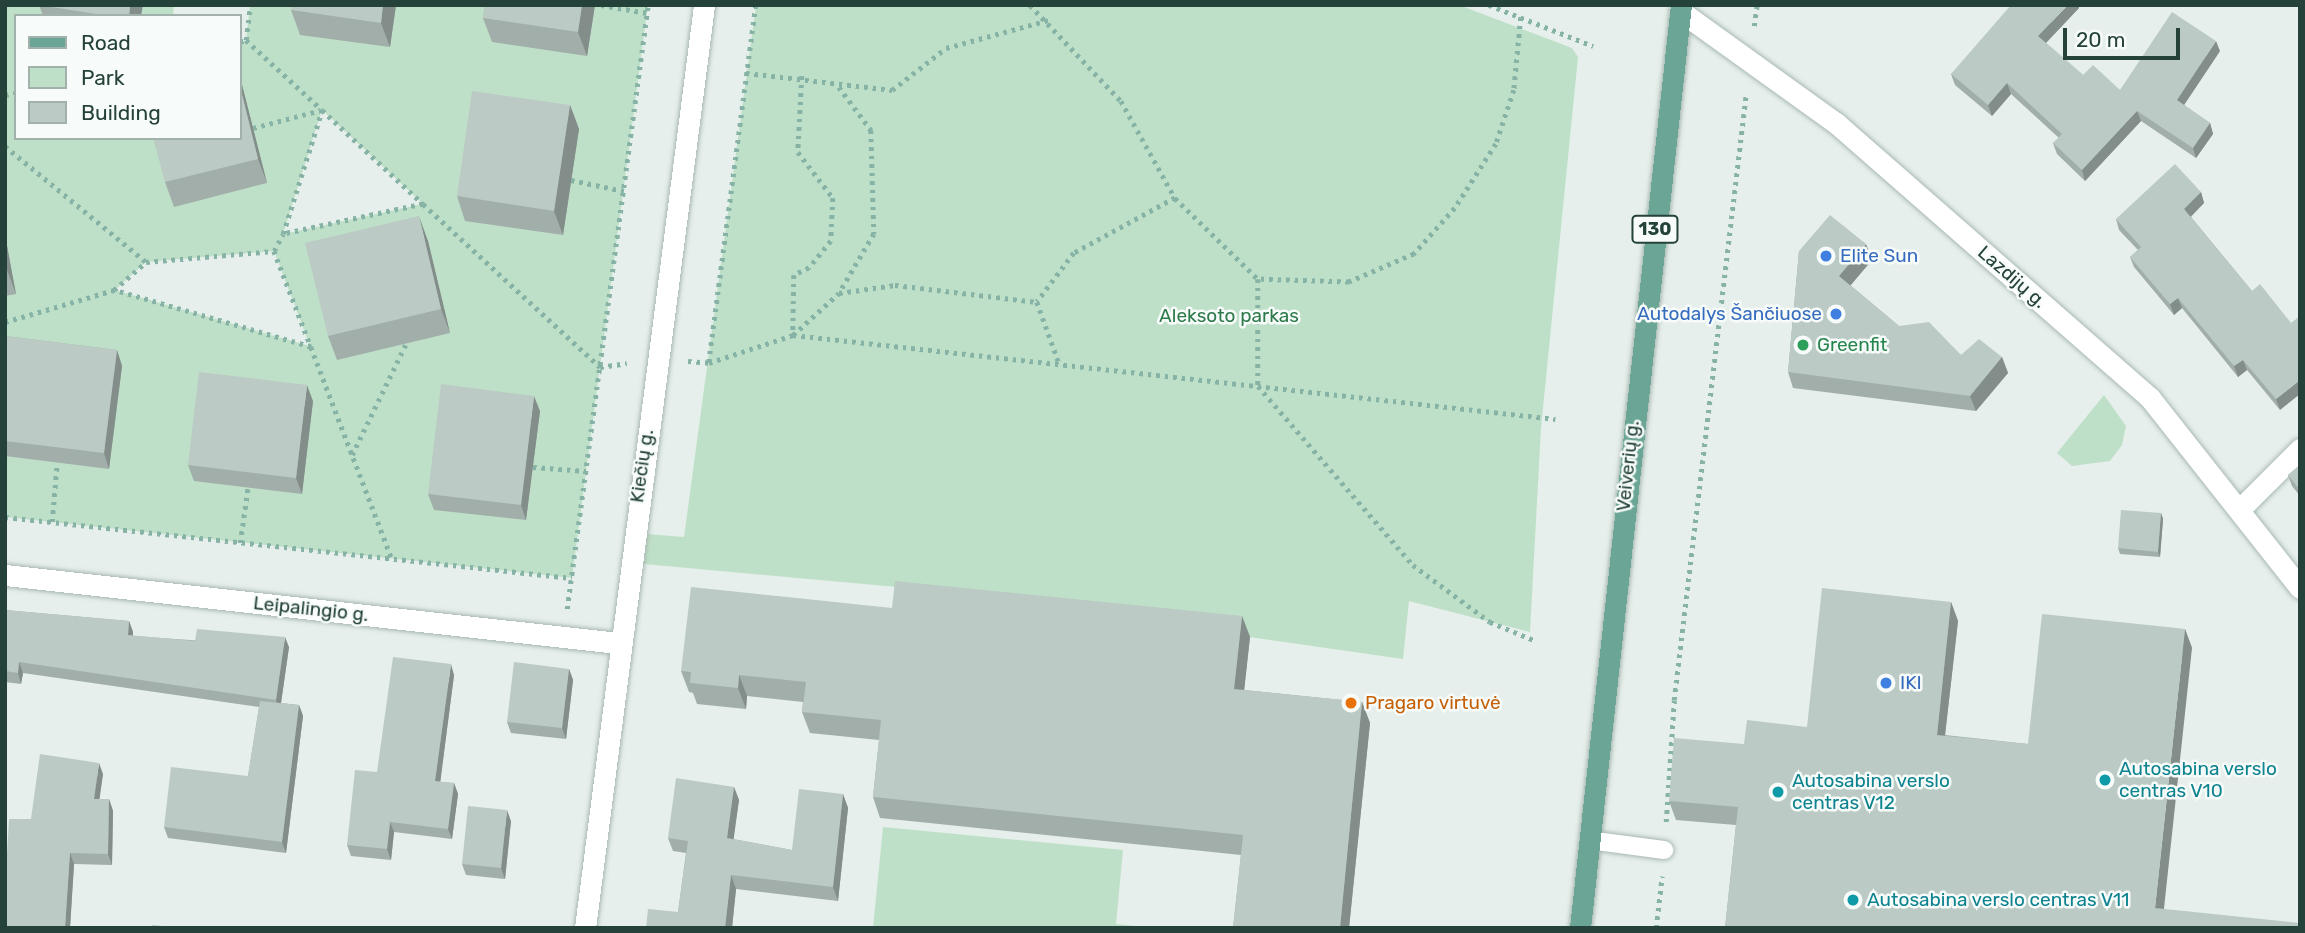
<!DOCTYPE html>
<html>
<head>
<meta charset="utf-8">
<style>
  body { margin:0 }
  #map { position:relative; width:2305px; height:933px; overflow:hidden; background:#e6efeb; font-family:Rubik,sans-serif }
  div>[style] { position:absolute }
  .green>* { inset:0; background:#bfe0c8 }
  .path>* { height:4.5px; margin-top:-2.25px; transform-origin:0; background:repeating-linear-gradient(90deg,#86b3a5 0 3.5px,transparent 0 8.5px) }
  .roads { filter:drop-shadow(0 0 2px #a8b8b2) drop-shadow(0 0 2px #a8b8b2) }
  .service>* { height:18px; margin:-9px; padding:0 9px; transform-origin:9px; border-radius:9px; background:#fff }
  .minor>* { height:21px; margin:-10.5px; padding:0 10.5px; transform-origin:10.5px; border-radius:10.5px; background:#fff }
  .tertiary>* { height:21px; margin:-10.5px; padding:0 10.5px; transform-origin:10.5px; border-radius:10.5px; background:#fff }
  .primary>* { height:21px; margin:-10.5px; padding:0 10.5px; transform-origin:10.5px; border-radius:10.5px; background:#6aa596 }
  .wall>* { inset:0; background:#a1aea9 }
  .shaded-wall>* { inset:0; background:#838d89 }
  .building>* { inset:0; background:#bbcac4 }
  .dots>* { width:19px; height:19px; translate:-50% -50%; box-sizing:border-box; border:4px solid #f7fbf9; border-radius:50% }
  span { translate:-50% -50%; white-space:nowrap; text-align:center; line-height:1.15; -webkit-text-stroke:5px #f7fbf9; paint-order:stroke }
  .shield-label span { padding:2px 5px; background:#f7fbf9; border:2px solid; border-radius:5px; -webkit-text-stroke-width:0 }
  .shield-label { font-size:18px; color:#24423a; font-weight:700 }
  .shop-label { font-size:19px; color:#366cbe }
  .left { translate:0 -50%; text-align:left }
  .right { translate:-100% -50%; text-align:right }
  .street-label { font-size:19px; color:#24423a }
  .park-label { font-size:19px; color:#2d7a4b }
  .leisure-label { font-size:19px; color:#27864d }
  .food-label { font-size:19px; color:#c56008 }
  .culture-label { font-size:19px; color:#0d838f }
  .frame { position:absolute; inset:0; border:7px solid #24423a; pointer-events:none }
  .legend { position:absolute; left:14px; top:14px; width:228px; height:126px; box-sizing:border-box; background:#f7fbf9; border:2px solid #a3b1ad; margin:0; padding:9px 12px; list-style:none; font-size:21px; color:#24423a }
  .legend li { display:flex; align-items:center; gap:14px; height:35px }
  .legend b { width:35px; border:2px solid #a3b1ad }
  .scale { position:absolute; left:2063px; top:28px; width:117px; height:32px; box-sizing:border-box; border:4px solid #24423a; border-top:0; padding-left:9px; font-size:21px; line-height:24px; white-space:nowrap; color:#24423a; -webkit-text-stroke:5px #f7fbf9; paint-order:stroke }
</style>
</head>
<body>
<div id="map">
  <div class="green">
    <div style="clip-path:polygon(evenodd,5px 5px,174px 5px,173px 16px,16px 16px,16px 138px,240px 138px,240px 42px,246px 40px,250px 5px,648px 5px,572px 578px,5px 517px,5px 5px,322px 110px,422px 203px,422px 204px,283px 234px,322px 110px,5px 5px,274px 251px,310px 346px,115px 290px,146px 262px,274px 251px)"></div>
    <div style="clip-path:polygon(756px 5px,1459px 5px,1572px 48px,1578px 57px,1541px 428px,1530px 632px,1409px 601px,1403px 659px,897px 587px,644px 564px,647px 534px,684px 537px)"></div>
    <div style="clip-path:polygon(2104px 395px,2126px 426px,2122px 445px,2110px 461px,2072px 466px,2057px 453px)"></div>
    <div style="clip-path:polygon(883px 827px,1123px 850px,1116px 924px,1157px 928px,873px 928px)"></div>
  </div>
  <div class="path">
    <div style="left:601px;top:5px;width:47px;rotate:9.9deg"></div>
    <div style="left:756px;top:5px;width:361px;rotate:97.5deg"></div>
    <div style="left:709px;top:363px;width:89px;rotate:-18.4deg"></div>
    <div style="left:793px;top:335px;width:767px;rotate:6.29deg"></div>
    <div style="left:1030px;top:5px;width:132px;rotate:46.5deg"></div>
    <div style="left:1121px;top:101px;width:111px;rotate:60.9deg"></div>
    <div style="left:1175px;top:198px;width:115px;rotate:151.4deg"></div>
    <div style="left:1074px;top:253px;width:61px;rotate:127.1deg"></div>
    <div style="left:1037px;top:302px;width:65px;rotate:70.2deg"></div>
    <div style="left:1489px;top:5px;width:112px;rotate:21.5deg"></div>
    <div style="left:1521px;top:17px;width:73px;rotate:95.5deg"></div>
    <div style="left:1514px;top:90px;width:57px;rotate:108.4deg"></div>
    <div style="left:1496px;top:144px;width:76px;rotate:122.6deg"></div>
    <div style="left:1455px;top:208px;width:62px;rotate:131.7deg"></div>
    <div style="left:1414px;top:254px;width:71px;rotate:156.7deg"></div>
    <div style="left:1349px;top:282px;width:91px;rotate:-178.1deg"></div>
    <div style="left:1258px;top:279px;width:107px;rotate:90deg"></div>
    <div style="left:1258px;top:386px;width:237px;rotate:49.1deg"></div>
    <div style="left:1413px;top:565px;width:96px;rotate:36.5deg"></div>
    <div style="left:1490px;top:622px;width:50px;rotate:22.4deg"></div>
    <div style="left:1754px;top:26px;width:21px;rotate:-82deg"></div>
    <div style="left:246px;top:40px;width:103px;rotate:42.6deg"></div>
    <div style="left:322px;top:110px;width:138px;rotate:42.9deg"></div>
    <div style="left:423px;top:204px;width:143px;rotate:167.9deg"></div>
    <div style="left:283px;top:234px;width:130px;rotate:-72.5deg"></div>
    <div style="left:240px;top:42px;width:6px;rotate:-18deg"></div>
    <div style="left:246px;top:40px;width:35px;rotate:-83deg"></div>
    <div style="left:746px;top:73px;width:147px;rotate:6.6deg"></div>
    <div style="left:892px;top:90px;width:68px;rotate:-37.9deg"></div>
    <div style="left:946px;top:48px;width:107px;rotate:-15.2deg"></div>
    <div style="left:802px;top:76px;width:76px;rotate:93deg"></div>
    <div style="left:798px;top:152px;width:58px;rotate:52.7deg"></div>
    <div style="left:833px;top:198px;width:43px;rotate:92.7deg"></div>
    <div style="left:831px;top:241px;width:35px;rotate:129deg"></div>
    <div style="left:809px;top:268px;width:17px;rotate:155deg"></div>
    <div style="left:794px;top:275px;width:60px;rotate:91deg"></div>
    <div style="left:793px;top:335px;width:62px;rotate:-42.4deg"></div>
    <div style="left:839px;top:293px;width:57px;rotate:-8.1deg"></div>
    <div style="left:895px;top:285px;width:143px;rotate:6.8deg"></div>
    <div style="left:839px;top:87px;width:54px;rotate:53.3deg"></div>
    <div style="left:871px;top:130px;width:104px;rotate:88.3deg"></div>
    <div style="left:874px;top:234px;width:67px;rotate:120.4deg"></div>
    <div style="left:5px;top:95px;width:11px;rotate:-10deg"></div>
    <div style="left:253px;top:128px;width:70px;rotate:-14.8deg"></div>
    <div style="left:5px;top:146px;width:183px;rotate:39.4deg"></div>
    <div style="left:146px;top:262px;width:128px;rotate:-4.9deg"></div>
    <div style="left:274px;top:251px;width:103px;rotate:68.9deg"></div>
    <div style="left:311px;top:347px;width:205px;rotate:-163.9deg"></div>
    <div style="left:114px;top:290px;width:43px;rotate:-41.2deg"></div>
    <div style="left:571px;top:180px;width:54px;rotate:11.7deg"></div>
    <div style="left:1175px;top:198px;width:116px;rotate:44.3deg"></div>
    <div style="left:423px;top:204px;width:241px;rotate:42.6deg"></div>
    <div style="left:600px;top:367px;width:27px;rotate:-8deg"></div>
    <div style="left:274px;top:251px;width:19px;rotate:-62deg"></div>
    <div style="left:5px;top:322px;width:114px;rotate:-16.4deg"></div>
    <div style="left:311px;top:347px;width:227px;rotate:69.1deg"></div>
    <div style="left:688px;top:361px;width:21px;rotate:5deg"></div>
    <div style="left:352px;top:455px;width:123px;rotate:-64.1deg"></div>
    <div style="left:533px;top:467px;width:53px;rotate:4.3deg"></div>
    <div style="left:5px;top:517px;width:570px;rotate:6.14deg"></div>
    <div style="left:52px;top:522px;width:59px;rotate:-85.2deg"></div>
    <div style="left:240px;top:543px;width:57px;rotate:-81.9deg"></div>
    <div style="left:567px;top:609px;width:609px;rotate:-82.36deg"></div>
    <div style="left:1666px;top:822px;width:122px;rotate:-86.2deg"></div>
    <div style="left:1674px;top:700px;width:610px;rotate:-83.22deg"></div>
    <div style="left:1656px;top:928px;width:52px;rotate:-83.4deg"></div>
  </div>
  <div class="roads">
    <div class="service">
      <div style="left:1589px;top:840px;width:76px;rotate:7.6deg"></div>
    </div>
    <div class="minor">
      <div style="left:2240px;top:509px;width:85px;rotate:-45deg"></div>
      <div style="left:5px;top:575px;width:617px;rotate:6.33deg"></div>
      <div style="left:585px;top:928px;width:931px;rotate:-82.65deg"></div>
    </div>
    <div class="tertiary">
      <div style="left:1680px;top:11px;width:192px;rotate:35.7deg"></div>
      <div style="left:1836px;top:123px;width:417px;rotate:41.2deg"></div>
      <div style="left:2150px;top:398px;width:242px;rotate:51.7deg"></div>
    </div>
    <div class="primary">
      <div style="left:1580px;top:928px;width:929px;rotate:-83.76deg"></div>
    </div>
  </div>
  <div class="wall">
    <div style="clip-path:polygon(39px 5px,141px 16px,43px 16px)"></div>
    <div style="clip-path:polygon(396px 5px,390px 47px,300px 35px,291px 10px)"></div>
    <div style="clip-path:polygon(485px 5px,595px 5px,587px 56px,492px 42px,483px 18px)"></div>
    <div style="clip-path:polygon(2079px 8px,2046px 43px,2083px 75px,2120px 90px,2220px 51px,2184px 105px,2210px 123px,2213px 134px,2196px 158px,2141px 121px,2085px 181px,2057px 154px,2053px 143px,2059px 138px,2011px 94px,1992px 116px,1955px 85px,1951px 74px)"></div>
    <div style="clip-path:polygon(240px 77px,267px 183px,174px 207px,165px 182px,240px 138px)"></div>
    <div style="clip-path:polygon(570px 105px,579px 129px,563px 235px,465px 221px,457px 196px)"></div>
    <div style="clip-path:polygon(2201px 192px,2204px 203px,2191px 217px,2252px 291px,2280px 410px,2247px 370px,2238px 377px,2182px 308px,2174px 315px,2134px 267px,2130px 257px,2138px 250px,2119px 230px,2116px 219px)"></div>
    <div style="clip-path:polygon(5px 235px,16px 294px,5px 296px)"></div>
    <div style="clip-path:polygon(428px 241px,450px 333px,337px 360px,328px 336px)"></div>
    <div style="clip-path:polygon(1799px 251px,1872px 260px,1850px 285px,1899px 326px,1961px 355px,2002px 357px,2008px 373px,1976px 411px,1793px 388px,1788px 372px)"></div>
    <div style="clip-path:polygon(5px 336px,117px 350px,122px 366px,109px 469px,5px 456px)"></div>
    <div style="clip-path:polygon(313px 401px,302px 494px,194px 481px,188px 465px)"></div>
    <div style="clip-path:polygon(540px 411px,526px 520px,434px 510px,428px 494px)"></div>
    <div style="clip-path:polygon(2300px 465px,2300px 496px,2292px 486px,2288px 475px)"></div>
    <div style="clip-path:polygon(2161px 513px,2163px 519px,2160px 557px,2120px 554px,2118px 548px)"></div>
    <div style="clip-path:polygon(1951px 602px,1958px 621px,1945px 735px,2028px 744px,2185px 629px,2192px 648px,1725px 928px,1736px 825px,1676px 820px,1669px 801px,1807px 727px)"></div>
    <div style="clip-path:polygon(892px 608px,1242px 616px,1250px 637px,1244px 690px,1362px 702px,1370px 723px,1349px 928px,1233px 928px,1241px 855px,880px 818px,873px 797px,879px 740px,810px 733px,802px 712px,803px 702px,747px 696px,746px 709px,697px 704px,693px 693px,689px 692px,681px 671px)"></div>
    <div style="clip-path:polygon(5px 610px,129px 621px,133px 632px,133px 636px,289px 647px,281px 703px,299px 705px,303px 716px,286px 853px,168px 838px,164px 827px,248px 776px,259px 707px,23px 673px,21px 684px,5px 682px)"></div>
    <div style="clip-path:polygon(569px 669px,573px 680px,566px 739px,511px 733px,507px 722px)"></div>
    <div style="clip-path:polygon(454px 675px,440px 782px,454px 783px,458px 794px,452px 839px,394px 832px,391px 860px,351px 856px,347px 845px,377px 772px)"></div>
    <div style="clip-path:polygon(103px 774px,99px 799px,109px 799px,113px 811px,112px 865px,74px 864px,70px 928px,5px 928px,31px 819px)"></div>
    <div style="clip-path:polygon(734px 787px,739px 800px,733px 839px,792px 850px,843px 794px,848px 808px,838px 901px,736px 889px,732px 928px,646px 928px,678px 912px,686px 853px,673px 851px,668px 838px)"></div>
    <div style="clip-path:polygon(511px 821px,505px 879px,466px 875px,462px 864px)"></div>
  </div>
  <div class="shaded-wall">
    <div style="clip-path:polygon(130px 5px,143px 5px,141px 16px,129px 16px)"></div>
    <div style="clip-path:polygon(383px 5px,396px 5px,390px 47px,381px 23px)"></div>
    <div style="clip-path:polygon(582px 5px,595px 5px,587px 56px,578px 32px)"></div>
    <div style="clip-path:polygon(2068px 5px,2079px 5px,2079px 8px,2042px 47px,2038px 36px)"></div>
    <div style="clip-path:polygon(2216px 41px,2220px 51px,2180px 111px,2177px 100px)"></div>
    <div style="clip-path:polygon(240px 77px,267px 183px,258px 159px,240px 86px)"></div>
    <div style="clip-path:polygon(2007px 83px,2011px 94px,1992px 116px,1988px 105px)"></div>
    <div style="clip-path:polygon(570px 105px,579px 129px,563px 235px,554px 211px)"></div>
    <div style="clip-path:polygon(2137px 111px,2141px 121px,2085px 181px,2082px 170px)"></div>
    <div style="clip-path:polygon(2210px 123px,2213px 134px,2196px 158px,2193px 148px)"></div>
    <div style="clip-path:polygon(2201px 192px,2204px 203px,2188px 219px,2184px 209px)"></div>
    <div style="clip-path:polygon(419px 216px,428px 241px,450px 333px,441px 309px)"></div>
    <div style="clip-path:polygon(5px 235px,16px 294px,7px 270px,5px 261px)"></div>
    <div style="clip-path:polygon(1866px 244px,1872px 260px,1845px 292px,1839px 276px)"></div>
    <div style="clip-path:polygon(2178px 298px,2182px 308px,2174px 315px,2170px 304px)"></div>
    <div style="clip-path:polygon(117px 350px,122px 366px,109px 469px,104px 453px)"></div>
    <div style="clip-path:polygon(2002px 357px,2008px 373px,1976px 411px,1970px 396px)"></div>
    <div style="clip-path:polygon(2243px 360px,2247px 370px,2238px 377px,2234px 366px)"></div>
    <div style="clip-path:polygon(2300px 380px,2300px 394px,2280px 410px,2276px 399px)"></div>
    <div style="clip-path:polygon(307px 385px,313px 401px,302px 494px,296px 478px)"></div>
    <div style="clip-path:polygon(534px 396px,540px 411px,526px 520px,521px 505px)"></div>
    <div style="clip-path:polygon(2161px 513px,2163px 519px,2160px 557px,2158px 552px)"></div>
    <div style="clip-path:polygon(1951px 602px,1958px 621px,1943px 753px,1937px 735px)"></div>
    <div style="clip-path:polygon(1242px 616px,1250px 637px,1242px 710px,1234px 689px)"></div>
    <div style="clip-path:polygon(129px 621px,133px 632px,132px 646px,128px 635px)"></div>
    <div style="clip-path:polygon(2185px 629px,2192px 648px,2162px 927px,2155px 908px)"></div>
    <div style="clip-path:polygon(285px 637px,289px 647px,280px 710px,276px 700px)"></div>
    <div style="clip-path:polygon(19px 662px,23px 673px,21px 684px,18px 673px)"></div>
    <div style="clip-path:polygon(451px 664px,454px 675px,439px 792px,435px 781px)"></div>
    <div style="clip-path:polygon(569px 669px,573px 680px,566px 739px,562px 728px)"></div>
    <div style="clip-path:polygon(739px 675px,747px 696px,746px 709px,738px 688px)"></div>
    <div style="clip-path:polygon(1362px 702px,1370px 723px,1349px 928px,1340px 928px)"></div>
    <div style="clip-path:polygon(299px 705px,303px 716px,286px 853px,282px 842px)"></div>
    <div style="clip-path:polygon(99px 763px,103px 774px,98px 810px,94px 799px)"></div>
    <div style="clip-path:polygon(454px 783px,458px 794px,452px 839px,448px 829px)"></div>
    <div style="clip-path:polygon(734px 787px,739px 800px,732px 851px,727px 838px)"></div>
    <div style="clip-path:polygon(843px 794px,848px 808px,838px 901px,833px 887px)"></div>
    <div style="clip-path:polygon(109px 799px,113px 811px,112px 865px,108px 854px)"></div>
    <div style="clip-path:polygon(507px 810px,511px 821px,505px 879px,501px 868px)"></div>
    <div style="clip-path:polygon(390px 822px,394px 832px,391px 860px,387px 849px)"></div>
    <div style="clip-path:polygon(70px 853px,74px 864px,70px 928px,65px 928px)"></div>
    <div style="clip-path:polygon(731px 875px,736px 889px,732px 928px,725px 928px)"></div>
  </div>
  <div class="building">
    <div style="clip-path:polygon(39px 5px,130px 5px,129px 16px,108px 16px)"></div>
    <div style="clip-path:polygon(292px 5px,383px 5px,381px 23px,291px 10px)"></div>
    <div style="clip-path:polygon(485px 5px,582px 5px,578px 32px,483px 18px)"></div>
    <div style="clip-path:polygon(2011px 5px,2068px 5px,2038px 36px,2083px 75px,2093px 65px,2120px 90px,2172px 12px,2216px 41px,2177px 100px,2210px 123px,2193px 148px,2137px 111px,2082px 170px,2053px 143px,2062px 134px,2007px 83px,1988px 105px,1951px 74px)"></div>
    <div style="clip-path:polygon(240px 86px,258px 159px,165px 182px,153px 138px,240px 138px)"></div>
    <div style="clip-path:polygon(472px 91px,570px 105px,554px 211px,457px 196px)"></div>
    <div style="clip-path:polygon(2175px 164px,2201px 192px,2184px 209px,2252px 291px,2260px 284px,2291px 323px,2300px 316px,2300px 380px,2276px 399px,2243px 360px,2234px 366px,2178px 298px,2170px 304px,2130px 257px,2141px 247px,2116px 219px)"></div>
    <div style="clip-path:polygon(1830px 215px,1866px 244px,1839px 276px,1899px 326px,1929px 322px,1961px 355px,1979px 339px,2002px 357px,1970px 396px,1788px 372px,1799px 251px)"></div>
    <div style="clip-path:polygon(419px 216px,441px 309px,328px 336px,305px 243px)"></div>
    <div style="clip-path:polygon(5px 336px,117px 350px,104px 453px,5px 441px)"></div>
    <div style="clip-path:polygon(199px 372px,307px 385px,296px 478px,188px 465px)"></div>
    <div style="clip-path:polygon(441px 384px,534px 396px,521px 505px,428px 494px)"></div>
    <div style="clip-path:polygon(2300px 465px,2300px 490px,2288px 475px)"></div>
    <div style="clip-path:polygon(2121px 510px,2161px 513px,2158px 552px,2118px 548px)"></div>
    <div style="clip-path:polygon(895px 581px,1242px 616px,1234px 689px,1362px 702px,1340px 928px,1233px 928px,1243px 835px,873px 797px,881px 720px,802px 712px,806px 682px,739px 675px,738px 688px,690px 683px,691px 672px,681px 671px,691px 587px,892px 608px)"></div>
    <div style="clip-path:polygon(1822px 588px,1951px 602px,1937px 735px,2028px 744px,2042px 614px,2185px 629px,2155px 908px,2300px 923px,2300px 928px,1725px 928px,1738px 807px,1669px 801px,1674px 738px,1744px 744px,1747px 720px,1807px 727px)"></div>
    <div style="clip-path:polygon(5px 610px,129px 621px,128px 635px,195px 641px,197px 629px,285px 637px,276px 700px,19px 662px,18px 673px,5px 671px)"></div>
    <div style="clip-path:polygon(393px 657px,451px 664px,435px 781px,454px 783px,448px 829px,390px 822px,387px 849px,347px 845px,355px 770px,377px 772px)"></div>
    <div style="clip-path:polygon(514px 662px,569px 669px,562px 728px,507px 722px)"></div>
    <div style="clip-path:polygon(260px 701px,299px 705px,282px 842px,164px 827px,171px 767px,248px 776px)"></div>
    <div style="clip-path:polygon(40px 754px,99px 763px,94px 799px,109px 799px,108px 854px,70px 853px,65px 928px,5px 928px,5px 889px,9px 819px,31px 819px)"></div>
    <div style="clip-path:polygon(676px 778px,734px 787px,727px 838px,792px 850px,799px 789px,843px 794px,833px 887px,731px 875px,725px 928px,646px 928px,648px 909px,678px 912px,688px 841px,668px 838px)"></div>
    <div style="clip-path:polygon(468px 806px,507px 810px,501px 868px,462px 864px)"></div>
    <div style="clip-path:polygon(152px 925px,185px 928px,152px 928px)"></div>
  </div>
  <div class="dots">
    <div style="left:1826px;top:256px;background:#3f7fe0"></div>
    <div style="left:1836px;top:314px;background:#3f7fe0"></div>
    <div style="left:1803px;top:345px;background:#2e9e5b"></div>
    <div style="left:1886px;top:683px;background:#3f7fe0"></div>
    <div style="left:1351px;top:703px;background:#e8710a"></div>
    <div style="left:2105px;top:780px;background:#0f9aa8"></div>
    <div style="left:1778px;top:792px;background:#0f9aa8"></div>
    <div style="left:1853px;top:900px;background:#0f9aa8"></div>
  </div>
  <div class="shield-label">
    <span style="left:1655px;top:229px">130</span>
  </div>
  <div class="shop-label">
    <span class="left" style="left:1840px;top:256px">Elite Sun</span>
    <span class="right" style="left:1822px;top:314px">Autodalys Šančiuose</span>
    <span class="left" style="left:1900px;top:683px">IKI</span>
  </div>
  <div class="street-label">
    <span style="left:2012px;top:277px;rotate:41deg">Lazdijų g.</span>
    <span style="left:642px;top:466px;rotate:-82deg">Kiečių g.</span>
    <span style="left:1628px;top:466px;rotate:-84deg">Veiverių g.</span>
    <span style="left:311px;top:609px;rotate:6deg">Leipalingio g.</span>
  </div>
  <div class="park-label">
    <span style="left:1229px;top:316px">Aleksoto parkas</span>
  </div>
  <div class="leisure-label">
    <span class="left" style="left:1817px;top:345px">Greenfit</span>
  </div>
  <div class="food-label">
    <span class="left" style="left:1365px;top:703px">Pragaro virtuvė</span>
  </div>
  <div class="culture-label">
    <span class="left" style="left:2119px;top:780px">Autosabina verslo<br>centras V10</span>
    <span class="left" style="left:1792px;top:792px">Autosabina verslo<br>centras V12</span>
    <span class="left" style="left:1867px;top:900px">Autosabina verslo centras V11</span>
  </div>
  <div class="frame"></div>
  <ul class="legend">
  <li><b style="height:9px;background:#6aa596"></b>Road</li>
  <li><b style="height:19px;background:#bfe0c8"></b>Park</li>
  <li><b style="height:19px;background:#bbcac4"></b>Building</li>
  </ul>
  <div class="scale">20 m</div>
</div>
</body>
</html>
